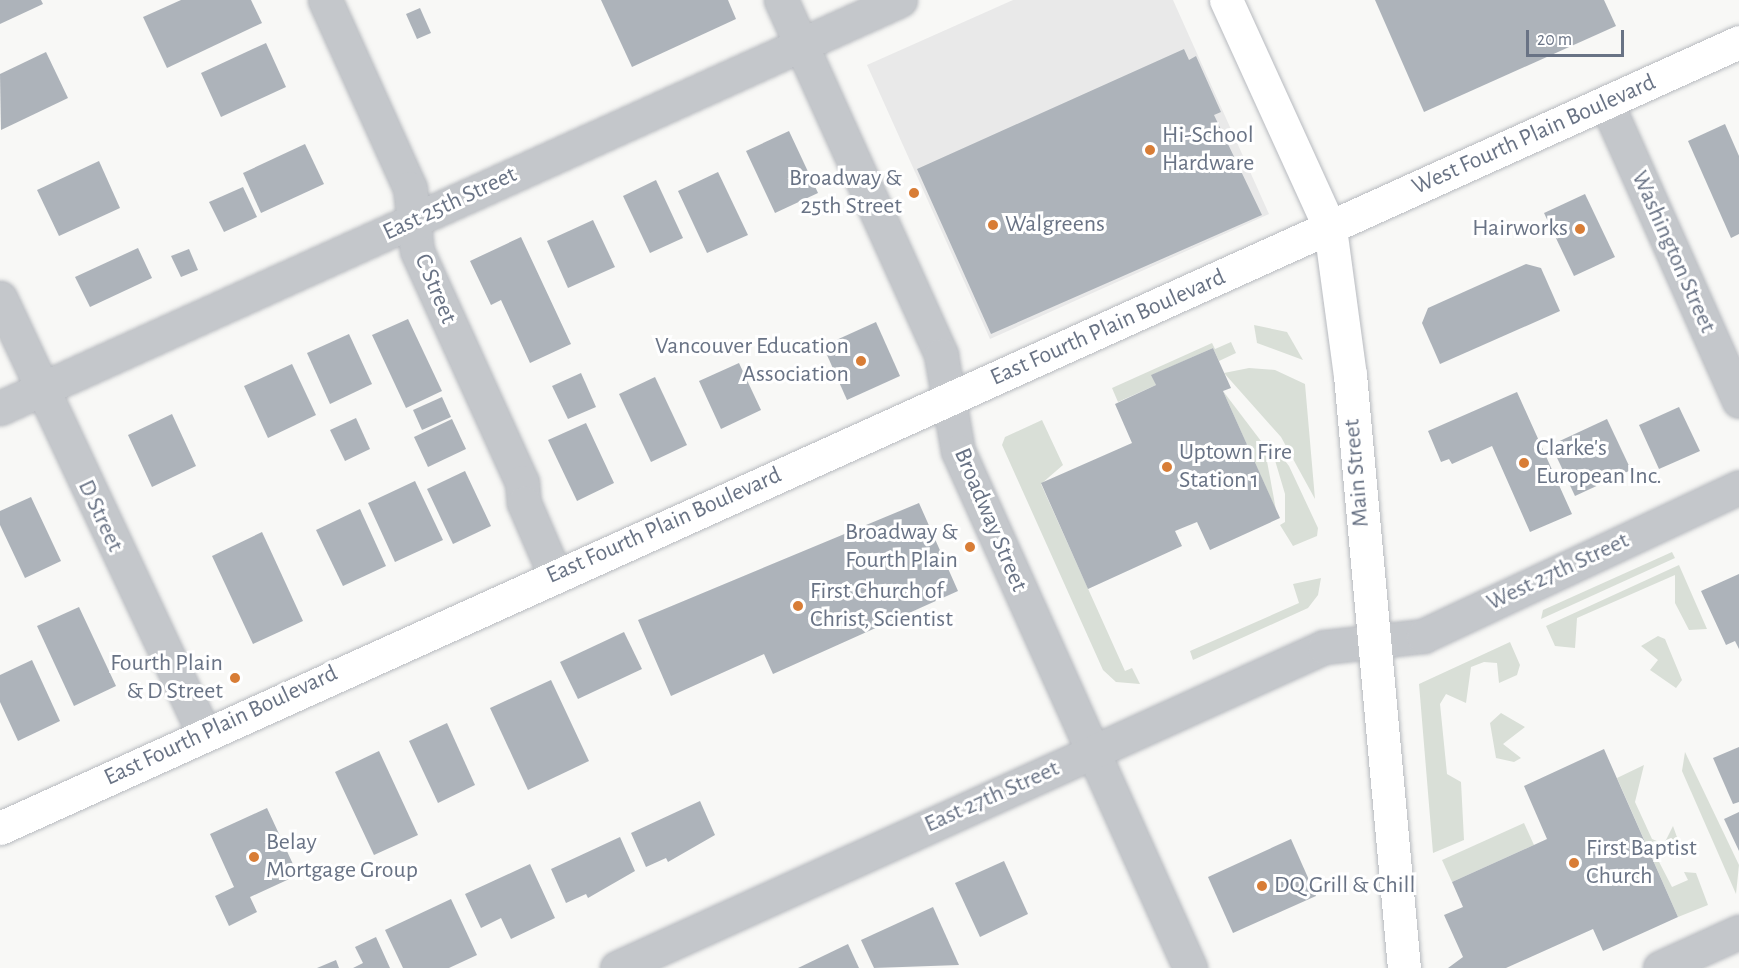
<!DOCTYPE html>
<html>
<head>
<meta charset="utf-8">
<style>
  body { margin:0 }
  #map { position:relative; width:1739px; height:968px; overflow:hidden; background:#f8f8f6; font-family:"Alegreya Sans",sans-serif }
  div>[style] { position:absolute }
  .built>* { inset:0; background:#e9e9e9 }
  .green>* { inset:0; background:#d9dfd7 }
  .building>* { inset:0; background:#adb3ba }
  .roads { filter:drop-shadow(0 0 2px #b7babf) drop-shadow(0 0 2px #b7babf) }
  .minor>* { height:33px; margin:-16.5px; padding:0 16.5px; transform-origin:16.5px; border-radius:16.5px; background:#c4c7cb }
  .major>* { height:33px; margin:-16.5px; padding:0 16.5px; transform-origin:16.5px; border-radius:16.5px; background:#fff }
  .dots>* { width:16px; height:16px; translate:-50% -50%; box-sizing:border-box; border:3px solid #fff; border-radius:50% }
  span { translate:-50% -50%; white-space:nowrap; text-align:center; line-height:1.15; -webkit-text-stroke:6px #fff; paint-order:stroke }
  .street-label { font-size:24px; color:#697385 }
  .poi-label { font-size:24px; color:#697385 }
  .left { translate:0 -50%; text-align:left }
  .right { translate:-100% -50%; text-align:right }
  .scale { position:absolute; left:1526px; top:30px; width:98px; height:27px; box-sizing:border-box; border:3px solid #697385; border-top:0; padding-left:8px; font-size:18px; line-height:21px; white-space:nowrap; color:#697385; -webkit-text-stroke:4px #fff; paint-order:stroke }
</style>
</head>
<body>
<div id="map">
  <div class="built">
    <div style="clip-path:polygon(1013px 0,1173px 0,1269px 214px,990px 339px,867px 65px)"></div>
  </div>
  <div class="green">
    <div style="clip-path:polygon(1254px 325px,1287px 332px,1303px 360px,1257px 343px)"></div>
    <div style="clip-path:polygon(1231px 342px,1236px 353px,1219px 361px,1213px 348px,1152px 375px,1156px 385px,1118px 402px,1112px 388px,1212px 343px,1215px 349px)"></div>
    <div style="clip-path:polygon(1249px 368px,1275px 370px,1305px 384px,1315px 499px,1281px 437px,1224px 373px)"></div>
    <div style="clip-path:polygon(1223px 391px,1264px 445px,1276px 510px)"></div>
    <div style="clip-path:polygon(1042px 420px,1063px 465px,1041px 484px,1125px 671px,1132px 668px,1140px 684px,1116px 682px,1103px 670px,1002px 445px,1005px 437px)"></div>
    <div style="clip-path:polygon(1269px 440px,1289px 466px,1318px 528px,1317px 536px,1293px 546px,1280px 525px,1285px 522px,1285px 494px)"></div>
    <div style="clip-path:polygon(1672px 552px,1675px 558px,1541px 619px,1543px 610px)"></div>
    <div style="clip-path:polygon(1679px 565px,1707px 629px,1689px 630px,1675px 603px,1675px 575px,1577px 618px,1575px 648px,1555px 646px,1546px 626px)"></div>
    <div style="clip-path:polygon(1321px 578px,1318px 595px,1308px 608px,1193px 660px,1190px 651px,1299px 603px,1293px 584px)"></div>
    <div style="clip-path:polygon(1658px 636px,1665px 639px,1682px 680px,1676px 688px,1650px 670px,1658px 660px,1641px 646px)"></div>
    <div style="clip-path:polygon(1510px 642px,1520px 665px,1517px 675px,1499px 683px,1497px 663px,1484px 662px,1471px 667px,1466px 703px,1446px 694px,1440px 704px,1447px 774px,1461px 782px,1464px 840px,1433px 853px,1419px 684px)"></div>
    <div style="clip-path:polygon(1501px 713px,1525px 727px,1503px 744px,1521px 758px,1514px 762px,1496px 758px,1490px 723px)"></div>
    <div style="clip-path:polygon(1685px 752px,1739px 865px,1736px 894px,1682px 771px)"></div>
    <div style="clip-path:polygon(1644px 765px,1635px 802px,1652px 839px,1664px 844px,1673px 826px,1678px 840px,1656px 856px,1672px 887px,1688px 880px,1684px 872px,1696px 873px,1708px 905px,1678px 917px,1617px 778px)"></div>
    <div style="clip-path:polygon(1524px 823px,1534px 845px,1452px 882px,1442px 860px)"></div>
  </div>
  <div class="building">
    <div style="clip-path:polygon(0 0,41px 0,43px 4px,0 24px)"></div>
    <div style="clip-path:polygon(181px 0,251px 0,262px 23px,167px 68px,143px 17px)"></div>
    <div style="clip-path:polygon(601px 0,728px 0,736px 19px,632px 67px)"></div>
    <div style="clip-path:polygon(1375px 0,1604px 0,1616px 26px,1424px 112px)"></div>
    <div style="clip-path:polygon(420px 8px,431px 33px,417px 39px,406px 14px)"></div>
    <div style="clip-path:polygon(266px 43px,286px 87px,221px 117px,201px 73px)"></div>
    <div style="clip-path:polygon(1184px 49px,1189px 60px,1196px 56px,1221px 112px,1214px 115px,1262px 215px,991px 334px,917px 169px)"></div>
    <div style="clip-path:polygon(46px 52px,68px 98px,1px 130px,0 74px)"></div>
    <div style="clip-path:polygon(1725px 124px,1739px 156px,1739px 234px,1731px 238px,1688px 141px)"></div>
    <div style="clip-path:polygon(789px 131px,818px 193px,775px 213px,746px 151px)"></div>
    <div style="clip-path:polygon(305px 144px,324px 184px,261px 213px,243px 173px)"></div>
    <div style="clip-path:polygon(99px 161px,120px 208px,59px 236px,37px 190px)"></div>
    <div style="clip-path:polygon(718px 172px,748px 235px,707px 253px,678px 191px)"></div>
    <div style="clip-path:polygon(656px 180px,683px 238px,650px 253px,623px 196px)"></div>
    <div style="clip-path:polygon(243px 187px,257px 217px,224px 232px,209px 202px)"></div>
    <div style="clip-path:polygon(1585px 194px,1615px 257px,1574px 276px,1544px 213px)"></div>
    <div style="clip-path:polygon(593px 220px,615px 267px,568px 288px,547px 241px)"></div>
    <div style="clip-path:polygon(521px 237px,571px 344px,530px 363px,501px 300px,491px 305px,470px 261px)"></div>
    <div style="clip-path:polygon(138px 248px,152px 278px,90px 307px,75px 277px)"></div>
    <div style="clip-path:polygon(189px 249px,198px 270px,181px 277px,171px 256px)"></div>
    <div style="clip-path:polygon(1526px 264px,1541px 268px,1560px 311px,1440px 364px,1422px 323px,1428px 308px)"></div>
    <div style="clip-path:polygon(408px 319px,442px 391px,406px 408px,372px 335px)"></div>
    <div style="clip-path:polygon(876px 322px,900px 376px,847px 400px,823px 346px)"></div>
    <div style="clip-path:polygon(349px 334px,372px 384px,330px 404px,307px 353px)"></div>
    <div style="clip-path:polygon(1213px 348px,1231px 388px,1223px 391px,1280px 518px,1210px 550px,1197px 522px,1175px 531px,1182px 546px,1088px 589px,1041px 483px,1132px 443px,1115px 404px,1156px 385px,1151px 375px)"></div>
    <div style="clip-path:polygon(739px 363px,761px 410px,721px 429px,699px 381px)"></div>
    <div style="clip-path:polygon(292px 364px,316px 415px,268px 438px,244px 386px)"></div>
    <div style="clip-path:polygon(581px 373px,596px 407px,568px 419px,552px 386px)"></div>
    <div style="clip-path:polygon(655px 377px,687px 445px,651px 462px,619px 394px)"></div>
    <div style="clip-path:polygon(1517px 392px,1572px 514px,1530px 532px,1492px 446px,1452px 464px,1449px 459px,1441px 462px,1428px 431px)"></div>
    <div style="clip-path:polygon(442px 397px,451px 417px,422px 430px,413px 410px)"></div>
    <div style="clip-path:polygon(1679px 407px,1700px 451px,1659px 469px,1639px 425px)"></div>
    <div style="clip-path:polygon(172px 414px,196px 466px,152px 487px,128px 435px)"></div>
    <div style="clip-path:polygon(356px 418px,370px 449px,345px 461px,330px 430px)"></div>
    <div style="clip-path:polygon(452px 419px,466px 449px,428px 467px,414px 437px)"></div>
    <div style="clip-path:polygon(1607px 419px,1631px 470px,1575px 496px,1551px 445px)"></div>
    <div style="clip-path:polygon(586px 423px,614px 483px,577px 501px,548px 440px)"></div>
    <div style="clip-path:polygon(465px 471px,491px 526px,453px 544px,427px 489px)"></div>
    <div style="clip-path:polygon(415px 481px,443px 540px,395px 562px,368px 503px)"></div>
    <div style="clip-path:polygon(31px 497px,61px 561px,25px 578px,0 525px,0 511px)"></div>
    <div style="clip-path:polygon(919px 503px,958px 591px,773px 674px,764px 654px,671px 696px,638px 620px)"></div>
    <div style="clip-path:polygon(360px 509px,386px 566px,343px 586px,316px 530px)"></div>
    <div style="clip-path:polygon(262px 532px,303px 621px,253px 644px,212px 556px)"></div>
    <div style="clip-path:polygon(1739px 574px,1739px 649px,1735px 641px,1726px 645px,1701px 591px)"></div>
    <div style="clip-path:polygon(79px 607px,116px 686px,74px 706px,37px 626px)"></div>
    <div style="clip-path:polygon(624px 632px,642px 669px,578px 699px,560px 662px)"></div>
    <div style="clip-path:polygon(32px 660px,60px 721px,18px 741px,0 702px,0 675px)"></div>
    <div style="clip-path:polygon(551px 680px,589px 761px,528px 790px,490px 708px)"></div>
    <div style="clip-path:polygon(447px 723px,475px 785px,438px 803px,409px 741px)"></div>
    <div style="clip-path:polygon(1739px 747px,1739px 802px,1733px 804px,1713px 758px)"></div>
    <div style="clip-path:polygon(1604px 749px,1678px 917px,1603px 951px,1593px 929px,1506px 968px,1448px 968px,1463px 957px,1444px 915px,1463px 907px,1452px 882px,1547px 839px,1524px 786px)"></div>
    <div style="clip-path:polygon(379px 751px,418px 835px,374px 855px,335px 772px)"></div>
    <div style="clip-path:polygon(700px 801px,715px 835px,668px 862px,666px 858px,646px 867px,631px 833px)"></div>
    <div style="clip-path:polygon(267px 808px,298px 875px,250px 897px,257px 912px,229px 926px,215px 896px,234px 887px,210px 834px)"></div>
    <div style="clip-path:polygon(1739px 812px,1739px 851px,1724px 819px)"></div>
    <div style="clip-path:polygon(620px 837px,635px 871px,588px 898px,586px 894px,566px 903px,551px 869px)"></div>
    <div style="clip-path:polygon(1291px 839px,1316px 896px,1233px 933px,1208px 877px)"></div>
    <div style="clip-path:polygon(1004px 861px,1028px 914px,980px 937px,955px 883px)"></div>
    <div style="clip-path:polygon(530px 864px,555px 918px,511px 939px,501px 918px,481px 928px,465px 894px)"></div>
    <div style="clip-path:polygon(451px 899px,477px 955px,449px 968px,403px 968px,385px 930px)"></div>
    <div style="clip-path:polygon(933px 907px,959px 965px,874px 968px,861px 940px)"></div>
    <div style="clip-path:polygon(376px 937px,390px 968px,353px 968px,363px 963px,355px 947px)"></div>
    <div style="clip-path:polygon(848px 944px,859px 968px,798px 968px)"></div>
    <div style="clip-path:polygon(336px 960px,339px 968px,317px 968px)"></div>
  </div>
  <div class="roads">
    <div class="minor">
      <div style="left:325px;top:0;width:206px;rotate:65.7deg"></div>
      <div style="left:410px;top:188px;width:63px;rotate:83.7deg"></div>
      <div style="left:417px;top:251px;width:254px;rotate:65.6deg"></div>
      <div style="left:522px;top:482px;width:21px;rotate:85deg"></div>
      <div style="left:524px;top:503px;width:78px;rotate:66.7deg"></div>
      <div style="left:781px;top:0;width:389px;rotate:65.7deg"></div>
      <div style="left:941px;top:355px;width:97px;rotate:80deg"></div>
      <div style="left:958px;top:451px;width:567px;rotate:65.83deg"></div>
      <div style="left:1606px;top:102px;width:327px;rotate:66deg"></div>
      <div style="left:0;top:298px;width:479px;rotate:64.9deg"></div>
      <div style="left:0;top:408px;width:988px;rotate:-24.39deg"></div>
      <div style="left:617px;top:968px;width:776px;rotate:-24.42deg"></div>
      <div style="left:1324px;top:647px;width:100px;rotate:-6.3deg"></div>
      <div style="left:1423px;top:636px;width:349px;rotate:-25.2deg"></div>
      <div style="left:1660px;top:968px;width:87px;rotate:-24.5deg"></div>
    </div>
    <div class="major">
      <div style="left:1226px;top:0;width:251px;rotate:65.5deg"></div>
      <div style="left:1330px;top:228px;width:148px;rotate:82.3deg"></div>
      <div style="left:1350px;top:375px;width:595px;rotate:84.8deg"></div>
      <div style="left:0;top:828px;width:1908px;rotate:-24.32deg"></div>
    </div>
  </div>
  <div class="dots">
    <div style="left:1150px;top:150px;background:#d87d36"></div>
    <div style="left:914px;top:193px;background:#d87d36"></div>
    <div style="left:993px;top:225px;background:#d87d36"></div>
    <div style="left:1580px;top:229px;background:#d87d36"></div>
    <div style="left:861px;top:361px;background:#d87d36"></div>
    <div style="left:1524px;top:463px;background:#d87d36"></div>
    <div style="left:1167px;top:467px;background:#d87d36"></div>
    <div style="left:970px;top:547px;background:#d87d36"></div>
    <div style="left:798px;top:606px;background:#d87d36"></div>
    <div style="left:235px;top:678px;background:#d87d36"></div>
    <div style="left:254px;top:857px;background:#d87d36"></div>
    <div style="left:1574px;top:863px;background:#d87d36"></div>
    <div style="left:1262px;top:886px;background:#d87d36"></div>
  </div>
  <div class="street-label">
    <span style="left:1534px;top:135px;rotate:-24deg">West Fourth Plain Boulevard</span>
    <span style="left:450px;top:204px;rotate:-25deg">East 25th Street</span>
    <span style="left:1673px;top:252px;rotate:66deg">Washington Street</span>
    <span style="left:435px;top:289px;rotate:67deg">C Street</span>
    <span style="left:1108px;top:328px;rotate:-24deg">East Fourth Plain Boulevard</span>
    <span style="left:1357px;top:473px;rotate:-95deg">Main Street</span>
    <span style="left:100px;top:516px;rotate:65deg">D Street</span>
    <span style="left:990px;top:520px;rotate:67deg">Broadway Street</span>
    <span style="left:664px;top:526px;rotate:-24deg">East Fourth Plain Boulevard</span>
    <span style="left:1558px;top:572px;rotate:-25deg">West 27th Street</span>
    <span style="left:221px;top:726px;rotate:-25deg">East Fourth Plain Boulevard</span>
    <span style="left:992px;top:797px;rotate:-24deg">East 27th Street</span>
  </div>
  <div class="poi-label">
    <span class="left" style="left:1162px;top:150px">Hi-School<br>Hardware</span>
    <span class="right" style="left:902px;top:193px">Broadway &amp;<br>25th Street</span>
    <span class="left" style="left:1005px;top:225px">Walgreens</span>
    <span class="right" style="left:1568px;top:229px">Hairworks</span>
    <span class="right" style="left:849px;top:361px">Vancouver Education<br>Association</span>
    <span class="left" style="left:1536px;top:463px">Clarke's<br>European Inc.</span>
    <span class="left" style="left:1179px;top:467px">Uptown Fire<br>Station 1</span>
    <span class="right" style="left:958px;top:547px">Broadway &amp;<br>Fourth Plain</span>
    <span class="left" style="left:810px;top:606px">First Church of<br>Christ, Scientist</span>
    <span class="right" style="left:223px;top:678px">Fourth Plain<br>&amp; D Street</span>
    <span class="left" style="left:266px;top:857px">Belay<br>Mortgage Group</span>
    <span class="left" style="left:1586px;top:863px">First Baptist<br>Church</span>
    <span class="left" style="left:1274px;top:886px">DQ Grill &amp; Chill</span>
  </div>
  <div class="scale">20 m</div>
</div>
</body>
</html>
